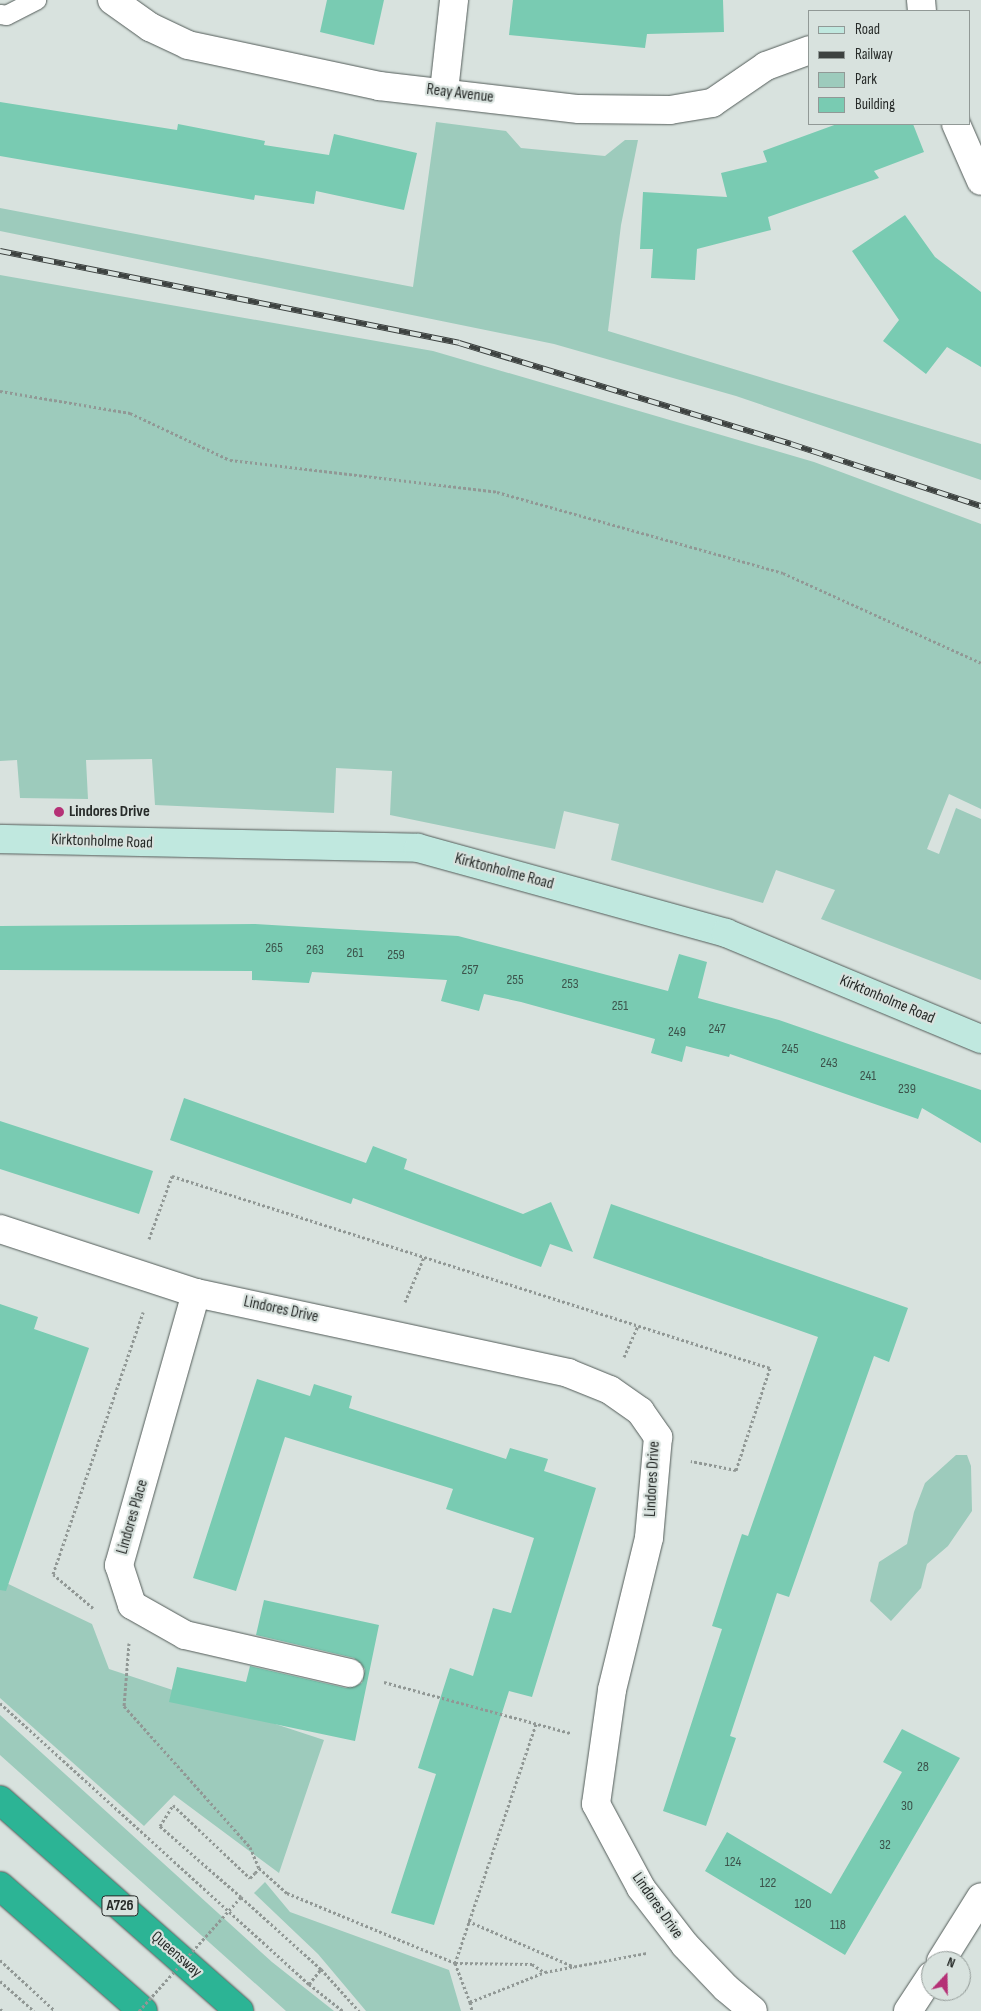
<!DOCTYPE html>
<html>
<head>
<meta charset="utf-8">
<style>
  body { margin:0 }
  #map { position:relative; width:981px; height:2011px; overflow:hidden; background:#d8e2de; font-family:"Sofia Sans Condensed",sans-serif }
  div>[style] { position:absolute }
  .green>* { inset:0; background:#9dcbbc }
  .building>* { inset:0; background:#79cbb2 }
  .path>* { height:3px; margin-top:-1.5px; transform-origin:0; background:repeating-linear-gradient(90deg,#919895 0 2.5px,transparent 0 5px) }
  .roads { filter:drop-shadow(0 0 1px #535c59) drop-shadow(0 0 1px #535c59) }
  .lane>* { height:19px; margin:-9.5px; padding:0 9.5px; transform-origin:9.5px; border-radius:9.5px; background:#fff }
  .street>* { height:28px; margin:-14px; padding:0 14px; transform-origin:14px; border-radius:14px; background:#fff }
  .secondary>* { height:28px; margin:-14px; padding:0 14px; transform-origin:14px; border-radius:14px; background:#c0e8df }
  .highway>* { height:28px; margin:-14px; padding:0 14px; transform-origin:14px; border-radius:14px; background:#2cb495 }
  .rail>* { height:5.5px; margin-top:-2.75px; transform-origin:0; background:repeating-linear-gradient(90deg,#d8e2de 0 11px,#3d4240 0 22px); box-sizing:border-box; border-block:1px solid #3d4240 }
  .path-bridge>* { height:3px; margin-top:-1.5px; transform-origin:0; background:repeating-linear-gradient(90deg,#919895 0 2.5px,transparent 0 5px) }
  .dots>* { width:14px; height:14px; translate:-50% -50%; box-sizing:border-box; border:2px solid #d8e2de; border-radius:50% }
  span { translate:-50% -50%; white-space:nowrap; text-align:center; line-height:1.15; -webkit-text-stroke:4.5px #d8e2de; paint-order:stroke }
  .number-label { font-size:14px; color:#3c534b }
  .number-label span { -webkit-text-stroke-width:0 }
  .shield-label span { padding:1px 4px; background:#d8e2de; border:1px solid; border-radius:4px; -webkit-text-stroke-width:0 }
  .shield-label { font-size:15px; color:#272b29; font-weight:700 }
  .street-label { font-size:16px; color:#272b29 }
  .poi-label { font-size:16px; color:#272b29; font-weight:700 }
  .left { translate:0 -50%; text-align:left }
  .legend { position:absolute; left:808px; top:10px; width:162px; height:115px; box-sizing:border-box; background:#d8e2de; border:1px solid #919996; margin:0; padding:6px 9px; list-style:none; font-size:15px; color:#272b29 }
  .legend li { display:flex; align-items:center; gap:10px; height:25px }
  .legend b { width:25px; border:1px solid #919996 }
  .north { position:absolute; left:921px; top:1951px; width:50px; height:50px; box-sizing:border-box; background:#d8e2de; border:1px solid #919996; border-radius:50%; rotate:21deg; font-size:14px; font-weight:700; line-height:20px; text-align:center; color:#272b29 }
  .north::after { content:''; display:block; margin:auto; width:18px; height:22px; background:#b53176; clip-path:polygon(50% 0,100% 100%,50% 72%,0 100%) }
</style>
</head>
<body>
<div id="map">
  <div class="green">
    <div style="clip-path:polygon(436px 122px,506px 131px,521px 148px,605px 156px,625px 140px,638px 140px,621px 225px,608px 331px,981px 444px,981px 480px,736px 396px,554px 344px,0 231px,0 208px,413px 287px)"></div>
    <div style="clip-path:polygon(0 275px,433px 351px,814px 462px,981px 524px,981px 809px,949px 794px,927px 849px,939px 854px,956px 808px,981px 819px,981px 980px,821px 919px,835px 890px,776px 870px,763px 903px,611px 860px,619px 824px,564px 811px,555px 849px,390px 815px,392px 771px,336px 768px,334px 813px,155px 805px,152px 759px,86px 760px,88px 799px,20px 798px,17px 760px,0 761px)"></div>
    <div style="clip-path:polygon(956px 1455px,967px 1455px,971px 1466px,972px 1511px,948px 1546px,927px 1564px,921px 1588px,891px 1621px,870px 1601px,879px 1562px,907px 1544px,914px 1512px,925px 1483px)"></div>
    <div style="clip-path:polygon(0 1580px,92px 1624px,109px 1669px,324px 1740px,279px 1873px,174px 1795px,144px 1826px,0 1698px)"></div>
    <div style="clip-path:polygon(0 1715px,272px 1962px,334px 2011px,286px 2011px,0 1755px)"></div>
    <div style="clip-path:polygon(265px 1882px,290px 1912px,449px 1970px,461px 2011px,366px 2011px,318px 1954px,254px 1893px)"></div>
  </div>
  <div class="building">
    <div style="clip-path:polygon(327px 0,384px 0,374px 45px,320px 32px)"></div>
    <div style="clip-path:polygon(513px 0,723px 0,724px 32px,647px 34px,645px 48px,509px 35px)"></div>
    <div style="clip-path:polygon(0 102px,177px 130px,178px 124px,265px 141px,264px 145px,329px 155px,334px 134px,417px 153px,404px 210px,316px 191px,314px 204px,255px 195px,254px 200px,0 156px)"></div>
    <div style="clip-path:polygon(837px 124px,913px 124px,924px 152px,874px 171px,879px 178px,768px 217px,771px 230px,697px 249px,695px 280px,651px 278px,653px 249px,640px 249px,643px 192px,727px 197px,721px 173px,767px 162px,763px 151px)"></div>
    <div style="clip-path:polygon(905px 215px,935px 257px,981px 292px,981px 367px,947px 347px,926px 374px,883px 341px,899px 320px,852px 251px)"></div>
    <div style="clip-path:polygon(255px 924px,458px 936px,668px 991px,679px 954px,707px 962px,698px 998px,779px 1020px,981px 1090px,981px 1143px,922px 1108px,918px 1119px,730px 1054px,729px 1057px,686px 1046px,682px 1062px,651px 1053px,655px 1039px,521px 1002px,484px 994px,479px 1011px,441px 1001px,447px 980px,312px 972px,309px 983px,252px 980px,252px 971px,0 970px,0 926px)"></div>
    <div style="clip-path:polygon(184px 1098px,366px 1163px,373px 1146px,407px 1159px,404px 1169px,523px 1214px,551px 1202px,573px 1252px,550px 1244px,541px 1267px,353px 1198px,351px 1204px,170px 1140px)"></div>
    <div style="clip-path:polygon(0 1121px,153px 1171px,139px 1214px,0 1169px)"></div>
    <div style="clip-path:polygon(611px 1204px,908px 1308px,889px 1362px,874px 1356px,789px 1597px,777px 1593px,730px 1736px,736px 1738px,706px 1826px,663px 1811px,722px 1629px,712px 1626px,727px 1579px,742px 1534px,748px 1536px,818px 1337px,593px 1258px)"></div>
    <div style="clip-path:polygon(0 1304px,38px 1317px,34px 1329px,89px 1348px,6px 1591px,0 1590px)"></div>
    <div style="clip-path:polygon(257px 1379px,310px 1396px,314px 1384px,352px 1396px,349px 1408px,506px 1459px,510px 1448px,548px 1459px,544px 1471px,596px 1488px,532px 1697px,509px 1691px,434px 1925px,391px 1913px,436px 1774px,418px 1768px,450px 1668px,473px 1676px,493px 1608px,511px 1613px,534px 1538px,446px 1509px,453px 1489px,285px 1437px,236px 1591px,193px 1578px)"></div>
    <div style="clip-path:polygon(264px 1600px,379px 1625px,355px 1741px,169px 1702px,177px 1667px,246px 1682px,250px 1666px,346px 1688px,362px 1683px,365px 1669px,354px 1658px,256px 1635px)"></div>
    <div style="clip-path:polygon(902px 1729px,960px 1758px,845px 1955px,705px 1871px,727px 1832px,831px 1894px,902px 1772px,883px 1762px)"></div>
  </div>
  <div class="path">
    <div style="left:0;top:391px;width:132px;rotate:9.6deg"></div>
    <div style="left:130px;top:413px;width:110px;rotate:25.2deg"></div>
    <div style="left:230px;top:460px;width:269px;rotate:6.8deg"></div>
    <div style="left:497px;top:492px;width:297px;rotate:15.8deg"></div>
    <div style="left:783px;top:573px;width:217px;rotate:24.4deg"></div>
    <div style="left:149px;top:1239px;width:67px;rotate:-69.9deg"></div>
    <div style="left:172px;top:1176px;width:628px;rotate:17.8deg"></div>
    <div style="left:770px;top:1368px;width:108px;rotate:108.4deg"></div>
    <div style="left:736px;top:1470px;width:46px;rotate:-168.7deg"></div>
    <div style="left:405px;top:1302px;width:49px;rotate:-67.1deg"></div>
    <div style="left:624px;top:1357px;width:35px;rotate:-66deg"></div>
    <div style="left:93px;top:1608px;width:52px;rotate:-139.6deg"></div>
    <div style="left:53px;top:1574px;width:277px;rotate:-71deg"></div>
    <div style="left:129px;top:1643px;width:63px;rotate:94.5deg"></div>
    <div style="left:124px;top:1706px;width:189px;rotate:48.2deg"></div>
    <div style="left:250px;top:1847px;width:23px;rotate:67deg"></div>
    <div style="left:384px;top:1682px;width:194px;rotate:15.3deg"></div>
    <div style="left:0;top:1703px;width:418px;rotate:42.3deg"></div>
    <div style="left:309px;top:1984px;width:43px;rotate:38.5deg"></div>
    <div style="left:536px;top:1724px;width:252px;rotate:108.7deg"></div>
    <div style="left:455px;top:1963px;width:77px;rotate:0.7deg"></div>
    <div style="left:532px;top:1964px;width:14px;rotate:34deg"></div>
    <div style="left:255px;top:1873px;width:6px;rotate:-51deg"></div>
    <div style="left:259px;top:1868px;width:38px;rotate:42deg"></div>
    <div style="left:287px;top:1893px;width:182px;rotate:22.6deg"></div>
    <div style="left:455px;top:1963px;width:42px;rotate:69deg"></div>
    <div style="left:470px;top:2002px;width:81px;rotate:-21.8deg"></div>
    <div style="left:545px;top:1972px;width:104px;rotate:-10.6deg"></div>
    <div style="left:241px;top:1897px;width:108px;rotate:42deg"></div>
    <div style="left:468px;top:1921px;width:116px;rotate:23.3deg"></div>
    <div style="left:0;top:1960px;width:75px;rotate:42.8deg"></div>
    <div style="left:0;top:1981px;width:45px;rotate:41.4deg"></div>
    <div style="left:309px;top:1984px;width:19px;rotate:-51deg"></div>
    <div style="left:321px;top:1969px;width:57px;rotate:47.9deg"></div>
    <div style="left:470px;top:2002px;width:9px;rotate:77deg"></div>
    <div style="left:0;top:2009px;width:4px;rotate:34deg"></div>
  </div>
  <div class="roads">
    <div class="lane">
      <div style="left:0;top:14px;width:6px;rotate:9deg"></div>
      <div style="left:6px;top:15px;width:34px;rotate:-27deg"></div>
    </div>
    <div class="street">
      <div style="left:112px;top:0;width:47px;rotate:35.4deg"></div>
      <div style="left:150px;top:27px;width:42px;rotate:25.3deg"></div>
      <div style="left:188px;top:45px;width:195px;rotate:12.1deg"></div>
      <div style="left:379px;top:86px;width:201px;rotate:6.6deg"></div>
      <div style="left:579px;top:109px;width:91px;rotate:0.6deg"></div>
      <div style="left:670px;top:110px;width:43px;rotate:-9.5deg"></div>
      <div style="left:712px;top:103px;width:65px;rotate:-34.4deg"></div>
      <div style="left:766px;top:66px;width:47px;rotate:-20deg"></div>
      <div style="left:921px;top:0;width:11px;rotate:85deg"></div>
      <div style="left:444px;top:91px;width:92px;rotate:-83.7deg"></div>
      <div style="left:956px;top:124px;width:62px;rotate:66.3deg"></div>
      <div style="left:0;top:1229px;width:206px;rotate:18.1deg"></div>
      <div style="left:196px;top:1293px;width:381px;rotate:12.1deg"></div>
      <div style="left:568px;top:1373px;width:45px;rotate:22deg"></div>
      <div style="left:610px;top:1390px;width:37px;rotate:35deg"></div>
      <div style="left:640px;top:1411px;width:32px;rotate:55deg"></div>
      <div style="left:658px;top:1437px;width:101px;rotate:95.1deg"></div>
      <div style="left:649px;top:1538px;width:156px;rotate:103.7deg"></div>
      <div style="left:612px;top:1690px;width:115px;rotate:98deg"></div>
      <div style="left:596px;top:1804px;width:95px;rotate:61.8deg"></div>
      <div style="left:641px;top:1888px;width:72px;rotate:52.3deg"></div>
      <div style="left:685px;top:1945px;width:59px;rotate:46.4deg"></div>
      <div style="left:726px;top:1988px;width:35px;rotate:40deg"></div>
      <div style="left:196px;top:1293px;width:283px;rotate:105.8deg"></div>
      <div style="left:119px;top:1565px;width:42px;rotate:72deg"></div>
      <div style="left:132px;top:1605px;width:61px;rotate:29.5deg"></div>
      <div style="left:185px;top:1635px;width:169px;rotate:13deg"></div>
      <div style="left:941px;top:1961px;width:75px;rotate:-58deg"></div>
      <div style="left:908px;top:2011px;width:42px;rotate:-56.7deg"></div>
    </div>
    <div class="secondary">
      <div style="left:0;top:839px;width:418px;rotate:1.2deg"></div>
      <div style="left:418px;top:848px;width:320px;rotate:15.4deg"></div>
      <div style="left:726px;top:933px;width:276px;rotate:22.6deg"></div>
    </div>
    <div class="highway">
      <div style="left:0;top:1800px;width:319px;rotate:41.4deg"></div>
      <div style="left:0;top:1886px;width:190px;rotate:41.2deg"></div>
    </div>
  </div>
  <div class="rail">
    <div style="left:0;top:251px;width:468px;rotate:11.3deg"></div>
    <div style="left:459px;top:343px;width:347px;rotate:16.9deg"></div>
    <div style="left:791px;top:444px;width:200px;rotate:18.1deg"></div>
  </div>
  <div class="path-bridge">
    <div style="left:139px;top:2011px;width:153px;rotate:-48.2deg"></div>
    <div style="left:241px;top:1897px;width:108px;rotate:-138.8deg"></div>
    <div style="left:160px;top:1826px;width:25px;rotate:-58deg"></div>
    <div style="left:173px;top:1805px;width:106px;rotate:43.5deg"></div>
    <div style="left:250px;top:1878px;width:7px;rotate:-45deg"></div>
  </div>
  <div class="dots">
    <div style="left:59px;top:812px;background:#b53176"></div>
  </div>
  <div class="number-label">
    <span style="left:274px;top:948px">265</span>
    <span style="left:315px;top:950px">263</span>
    <span style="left:355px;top:953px">261</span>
    <span style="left:396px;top:955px">259</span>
    <span style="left:470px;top:970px">257</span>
    <span style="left:515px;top:980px">255</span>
    <span style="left:570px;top:984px">253</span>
    <span style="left:620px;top:1006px">251</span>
    <span style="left:717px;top:1029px">247</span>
    <span style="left:677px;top:1032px">249</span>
    <span style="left:790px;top:1049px">245</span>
    <span style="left:829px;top:1063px">243</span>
    <span style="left:868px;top:1076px">241</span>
    <span style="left:907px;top:1089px">239</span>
    <span style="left:923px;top:1767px">28</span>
    <span style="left:907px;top:1806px">30</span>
    <span style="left:885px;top:1845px">32</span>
    <span style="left:733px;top:1862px">124</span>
    <span style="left:768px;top:1883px">122</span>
    <span style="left:803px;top:1904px">120</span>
    <span style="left:838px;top:1925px">118</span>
  </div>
  <div class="shield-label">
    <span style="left:120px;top:1906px">A726</span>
  </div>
  <div class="street-label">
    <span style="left:460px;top:94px;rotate:7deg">Reay Avenue</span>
    <span style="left:102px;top:842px;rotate:2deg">Kirktonholme Road</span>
    <span style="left:504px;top:872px;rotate:15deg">Kirktonholme Road</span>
    <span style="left:887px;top:1000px;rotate:23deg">Kirktonholme Road</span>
    <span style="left:281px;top:1310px;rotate:12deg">Lindores Drive</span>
    <span style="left:653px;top:1479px;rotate:-87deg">Lindores Drive</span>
    <span style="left:133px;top:1517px;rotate:-74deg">Lindores Place</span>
    <span style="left:657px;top:1906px;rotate:55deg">Lindores Drive</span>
    <span style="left:176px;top:1955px;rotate:41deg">Queensway</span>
  </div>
  <div class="poi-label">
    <span class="left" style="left:69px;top:812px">Lindores Drive</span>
  </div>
  <ul class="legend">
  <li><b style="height:6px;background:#c0e8df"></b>Road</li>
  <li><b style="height:6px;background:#3d4240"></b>Railway</li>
  <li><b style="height:14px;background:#9dcbbc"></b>Park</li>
  <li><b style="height:14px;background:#79cbb2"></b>Building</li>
  </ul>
  <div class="north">N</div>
</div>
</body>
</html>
